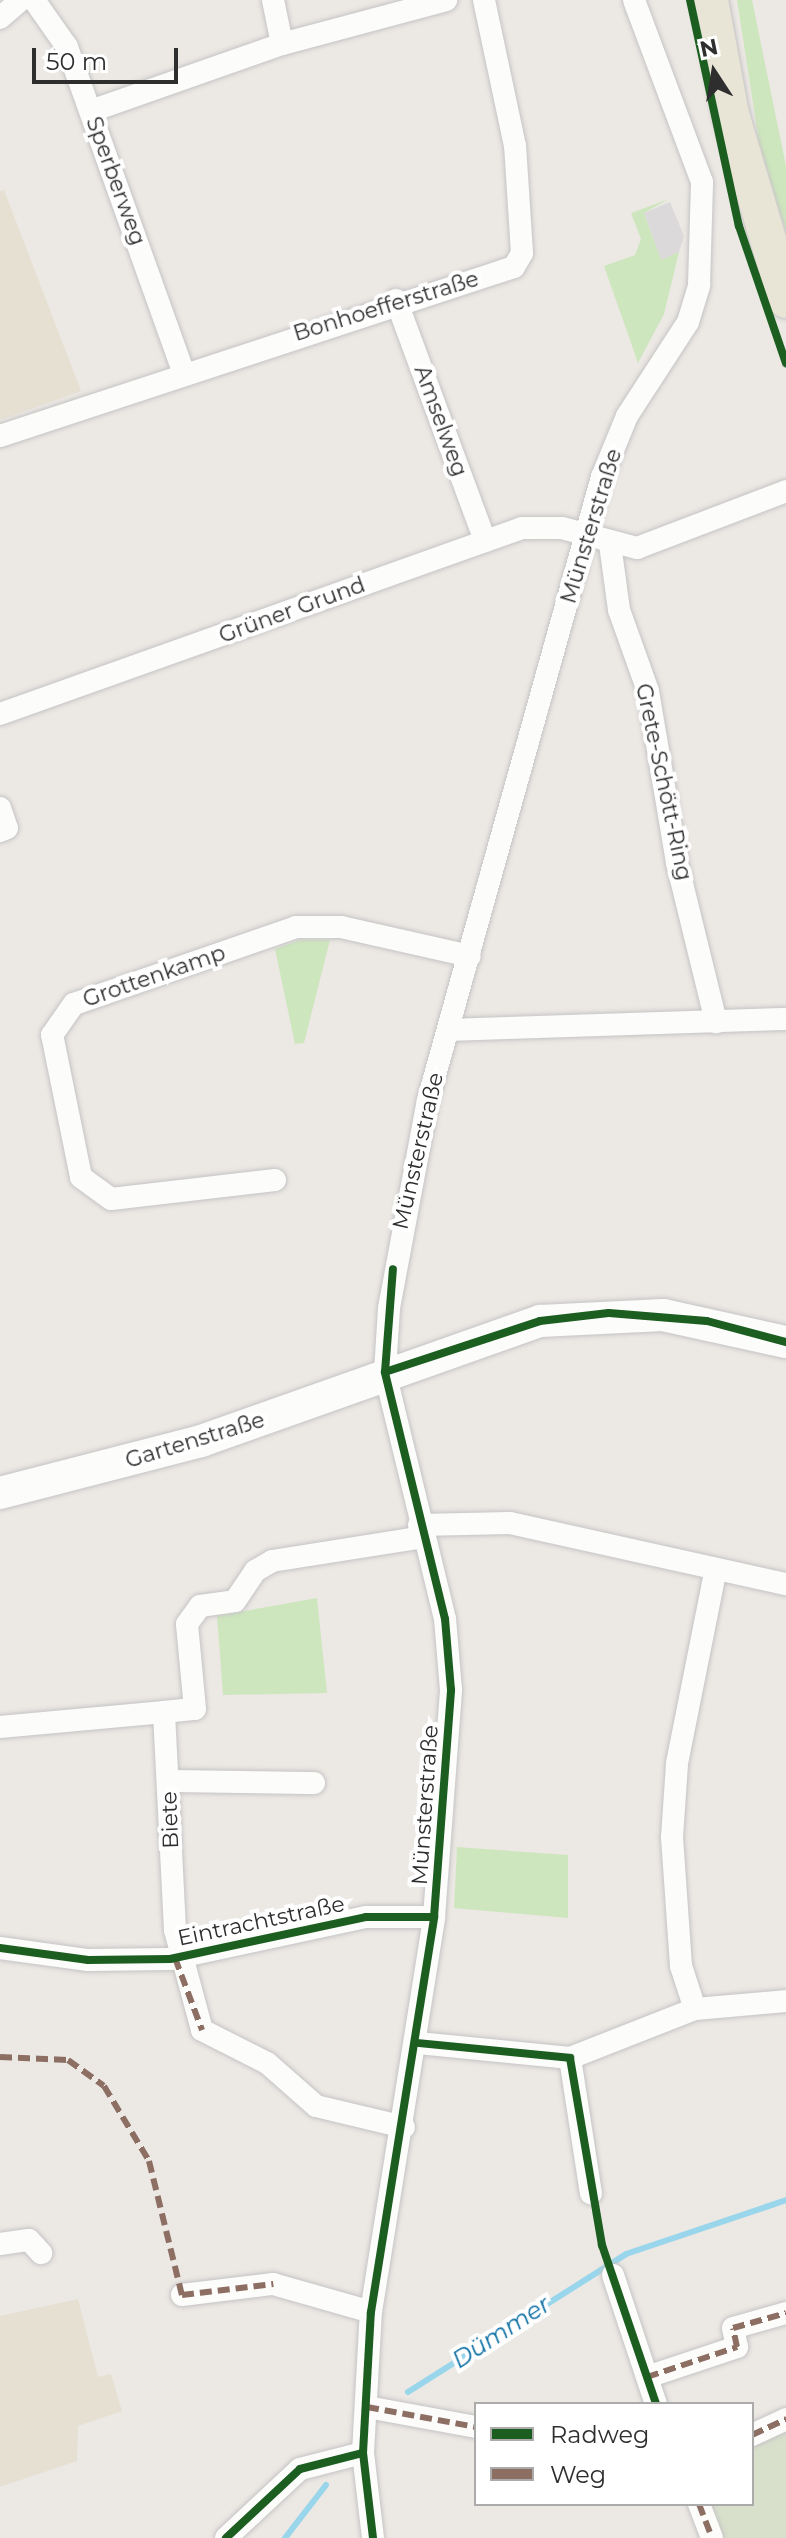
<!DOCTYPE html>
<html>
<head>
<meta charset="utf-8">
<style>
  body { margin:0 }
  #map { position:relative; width:786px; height:2538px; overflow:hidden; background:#ece8e4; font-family:Montserrat,sans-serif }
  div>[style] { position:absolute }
  .industrial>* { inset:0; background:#dcd9db }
  .education>* { inset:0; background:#e6e0d3 }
  .green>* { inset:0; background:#cee6be }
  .cemetery>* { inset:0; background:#d8e0cc }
  .stream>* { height:6px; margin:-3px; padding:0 3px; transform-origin:3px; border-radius:3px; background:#99d6ec }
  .roads { filter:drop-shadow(0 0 2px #c5c4c5) drop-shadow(0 0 2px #c5c4c5) }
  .street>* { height:22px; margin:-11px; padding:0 11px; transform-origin:11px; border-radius:11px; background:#fcfcfb }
  .secondary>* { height:32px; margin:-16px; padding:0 16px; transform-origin:16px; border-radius:16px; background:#fcfcfb }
  .primary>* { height:36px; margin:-18px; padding:0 18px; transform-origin:18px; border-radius:18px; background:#e8e4d6 }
  .quiet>* { height:6px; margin-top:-3px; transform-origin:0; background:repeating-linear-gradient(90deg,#8d6e63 0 12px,transparent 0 18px) }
  .cycleway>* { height:8px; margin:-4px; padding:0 4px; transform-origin:4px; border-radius:4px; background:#1b5e20 }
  span { translate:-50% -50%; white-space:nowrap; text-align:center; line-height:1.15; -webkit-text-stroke:8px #fff; paint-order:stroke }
  .street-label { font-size:22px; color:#2e2e2e }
  .water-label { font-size:24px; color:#0d6fa3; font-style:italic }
  .legend { position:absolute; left:474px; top:2402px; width:280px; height:104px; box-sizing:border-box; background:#fff; border:2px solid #ababab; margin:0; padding:10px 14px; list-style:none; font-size:24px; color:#2e2e2e }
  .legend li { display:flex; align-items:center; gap:16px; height:40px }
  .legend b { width:40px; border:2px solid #ababab }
  .north { position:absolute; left:674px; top:32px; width:80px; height:80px; -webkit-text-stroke:6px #fff; paint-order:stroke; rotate:348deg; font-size:22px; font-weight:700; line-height:32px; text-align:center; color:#2e2e2e }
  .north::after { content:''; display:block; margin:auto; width:28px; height:36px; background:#2e2e2e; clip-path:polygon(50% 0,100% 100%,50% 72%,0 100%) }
  .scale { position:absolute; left:32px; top:48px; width:146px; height:36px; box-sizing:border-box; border:4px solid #2e2e2e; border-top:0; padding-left:10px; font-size:24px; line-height:28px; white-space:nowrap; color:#2e2e2e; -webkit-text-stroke:6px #fff; paint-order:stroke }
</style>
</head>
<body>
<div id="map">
  <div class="industrial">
    <div style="clip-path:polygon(670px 202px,684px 236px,679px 252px,661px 260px,644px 213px)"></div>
  </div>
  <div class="education">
    <div style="clip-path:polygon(4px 190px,81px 391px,0 420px,0 191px)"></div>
    <div style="clip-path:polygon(78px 2299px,98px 2377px,111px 2374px,122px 2411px,78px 2426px,77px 2461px,0 2487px,0 2316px)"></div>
  </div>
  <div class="green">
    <div style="clip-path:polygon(737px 0,752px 0,786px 166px,786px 232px,759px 142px)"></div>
    <div style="clip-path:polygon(669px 199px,644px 213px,661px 260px,679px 252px,664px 314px,638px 363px,604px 266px,635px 255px,641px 239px,631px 213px)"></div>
    <div style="clip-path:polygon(300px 940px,330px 940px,304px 1043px,295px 1044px,275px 949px)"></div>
    <div style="clip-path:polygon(317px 1598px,327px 1693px,223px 1695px,217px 1616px)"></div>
    <div style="clip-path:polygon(457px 1847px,568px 1855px,568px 1918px,454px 1908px)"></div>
  </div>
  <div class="cemetery">
    <div style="clip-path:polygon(786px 2427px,786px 2538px,723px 2538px,710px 2504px,752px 2504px,752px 2442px)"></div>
  </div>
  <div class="stream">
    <div style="left:408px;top:2392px;width:258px;rotate:-32.3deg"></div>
    <div style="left:626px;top:2254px;width:169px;rotate:-18.6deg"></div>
    <div style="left:285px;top:2538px;width:67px;rotate:-52.3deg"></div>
  </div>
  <div class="roads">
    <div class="street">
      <div style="left:34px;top:0;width:57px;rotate:54.9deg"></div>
      <div style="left:67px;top:47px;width:344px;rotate:70.3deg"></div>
      <div style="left:273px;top:0;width:45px;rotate:78.4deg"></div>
      <div style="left:0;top:18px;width:28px;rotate:-41deg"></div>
      <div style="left:91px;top:111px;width:202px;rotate:-19.3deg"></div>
      <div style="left:282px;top:44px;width:170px;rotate:-15deg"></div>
      <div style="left:396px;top:300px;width:257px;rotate:69.7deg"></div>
      <div style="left:0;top:436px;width:541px;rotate:-18.2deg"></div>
      <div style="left:514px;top:267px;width:16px;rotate:-60deg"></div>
      <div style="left:522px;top:253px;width:107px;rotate:-93.7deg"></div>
      <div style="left:515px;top:146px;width:149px;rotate:-102deg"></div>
      <div style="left:610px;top:544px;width:67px;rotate:82.2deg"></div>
      <div style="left:619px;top:610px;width:86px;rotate:70.3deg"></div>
      <div style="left:648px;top:691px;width:174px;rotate:80.4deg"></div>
      <div style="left:677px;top:863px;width:164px;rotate:76.2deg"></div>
      <div style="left:0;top:714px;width:554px;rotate:-19.61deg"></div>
      <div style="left:522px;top:528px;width:40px"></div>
      <div style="left:562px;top:528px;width:78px;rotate:14.9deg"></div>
      <div style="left:637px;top:548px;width:160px;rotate:-20.9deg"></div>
      <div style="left:0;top:808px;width:21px;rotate:71deg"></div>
      <div style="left:7px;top:828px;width:8px;rotate:157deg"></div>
      <div style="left:450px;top:1030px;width:336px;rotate:-1.9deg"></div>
      <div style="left:275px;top:1180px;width:165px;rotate:173.4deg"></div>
      <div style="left:111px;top:1199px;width:37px;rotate:-144deg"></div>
      <div style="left:81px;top:1177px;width:145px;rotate:-101.5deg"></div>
      <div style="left:52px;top:1035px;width:38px;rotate:-55deg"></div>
      <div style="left:74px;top:1004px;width:235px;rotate:-19.1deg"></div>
      <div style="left:296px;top:927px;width:45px"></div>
      <div style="left:341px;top:927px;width:132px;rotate:12.7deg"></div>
      <div style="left:419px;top:1525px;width:91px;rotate:-1.3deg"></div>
      <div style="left:510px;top:1523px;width:283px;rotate:12.5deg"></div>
      <div style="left:715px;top:1573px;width:195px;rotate:101.3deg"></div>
      <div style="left:677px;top:1764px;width:73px;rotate:93.9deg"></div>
      <div style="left:672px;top:1837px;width:129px;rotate:86deg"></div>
      <div style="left:681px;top:1966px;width:45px;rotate:72deg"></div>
      <div style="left:695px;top:2009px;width:91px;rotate:-5deg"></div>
      <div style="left:0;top:1727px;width:165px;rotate:-5.2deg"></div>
      <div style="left:168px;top:1781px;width:146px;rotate:0.8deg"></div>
      <div style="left:0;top:1948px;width:89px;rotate:7.8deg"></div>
      <div style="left:88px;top:1960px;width:82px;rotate:-0.7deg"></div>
      <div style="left:170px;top:1959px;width:200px;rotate:-12.1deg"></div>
      <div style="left:366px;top:1917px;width:68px"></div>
      <div style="left:418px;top:2043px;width:153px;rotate:5.6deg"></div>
      <div style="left:570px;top:2058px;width:134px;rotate:-21.4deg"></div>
      <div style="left:570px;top:2058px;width:137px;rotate:81.2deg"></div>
      <div style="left:404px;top:2127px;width:90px;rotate:-166.6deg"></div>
      <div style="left:316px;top:2106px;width:65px;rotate:-138.7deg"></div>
      <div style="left:267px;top:2063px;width:73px;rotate:-153.1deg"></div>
      <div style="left:202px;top:2030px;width:104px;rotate:-105.1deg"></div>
      <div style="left:175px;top:1930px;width:218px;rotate:-92.9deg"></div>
      <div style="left:164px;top:1712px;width:31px;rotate:-6deg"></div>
      <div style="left:195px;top:1709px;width:85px;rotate:-95.4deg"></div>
      <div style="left:187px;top:1624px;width:22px;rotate:-54deg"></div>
      <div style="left:200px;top:1606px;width:35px;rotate:-8deg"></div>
      <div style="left:235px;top:1601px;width:36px;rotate:-56deg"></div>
      <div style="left:255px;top:1571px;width:20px;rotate:-30deg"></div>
      <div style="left:272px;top:1561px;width:153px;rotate:-9deg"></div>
      <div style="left:0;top:2244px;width:29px;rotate:-8deg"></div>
      <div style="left:29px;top:2240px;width:18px;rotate:47deg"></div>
      <div style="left:613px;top:2275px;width:136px;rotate:71.6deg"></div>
      <div style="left:182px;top:2295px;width:92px;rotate:-6.9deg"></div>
      <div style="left:273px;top:2284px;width:102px;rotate:15.9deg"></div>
      <div style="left:647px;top:2377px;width:95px;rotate:-18.4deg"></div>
      <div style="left:737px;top:2347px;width:19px;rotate:-102deg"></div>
      <div style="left:733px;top:2328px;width:55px;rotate:-15.8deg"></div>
      <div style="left:367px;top:2407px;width:111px;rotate:10.4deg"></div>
      <div style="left:752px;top:2435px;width:38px;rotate:-25deg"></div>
      <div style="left:699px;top:2504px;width:36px;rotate:69deg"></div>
      <div style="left:226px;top:2538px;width:101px;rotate:-43deg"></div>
      <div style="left:300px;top:2469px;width:65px;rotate:-14.3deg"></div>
      <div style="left:373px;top:2538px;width:86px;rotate:-96.7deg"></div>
      <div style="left:363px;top:2453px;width:141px;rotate:-86.8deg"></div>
      <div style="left:371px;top:2312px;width:400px;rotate:-80.9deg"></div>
      <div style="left:434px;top:1917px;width:228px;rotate:-85.7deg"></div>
      <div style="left:451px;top:1690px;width:71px;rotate:-94.8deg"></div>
      <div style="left:445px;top:1619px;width:254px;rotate:-103.7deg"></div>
      <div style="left:385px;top:1372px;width:64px;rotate:-86.4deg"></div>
      <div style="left:389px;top:1308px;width:212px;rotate:-79.4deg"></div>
      <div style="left:428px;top:1100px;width:647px;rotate:-74.4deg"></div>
      <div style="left:602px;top:477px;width:66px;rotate:-67.7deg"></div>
      <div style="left:627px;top:416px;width:112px;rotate:-57deg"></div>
      <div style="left:688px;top:322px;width:39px;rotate:-73deg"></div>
      <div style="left:699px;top:285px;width:103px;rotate:-88.3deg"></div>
      <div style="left:702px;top:182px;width:194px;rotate:-110.5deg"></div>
    </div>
    <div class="secondary">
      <div style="left:0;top:1493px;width:208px;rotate:-14.5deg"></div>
      <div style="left:201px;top:1441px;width:360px;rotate:-19.5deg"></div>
      <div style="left:540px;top:1321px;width:123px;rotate:-2.8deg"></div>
      <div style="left:663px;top:1315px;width:126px;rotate:12.4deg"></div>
    </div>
    <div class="primary">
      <div style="left:710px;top:0;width:116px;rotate:79.6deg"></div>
      <div style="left:731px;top:114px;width:194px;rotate:73.5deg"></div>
    </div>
  </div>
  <div class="quiet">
    <div style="left:175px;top:1958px;width:77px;rotate:69.4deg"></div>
    <div style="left:0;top:2057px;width:68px;rotate:2.5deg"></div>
    <div style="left:68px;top:2060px;width:44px;rotate:35.8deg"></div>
    <div style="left:104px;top:2086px;width:87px;rotate:59deg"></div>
    <div style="left:149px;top:2161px;width:138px;rotate:76.2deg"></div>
    <div style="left:182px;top:2295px;width:92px;rotate:-6.9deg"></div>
    <div style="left:647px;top:2377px;width:95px;rotate:-18.4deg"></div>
    <div style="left:737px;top:2347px;width:19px;rotate:-102deg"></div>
    <div style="left:733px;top:2328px;width:55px;rotate:-15.8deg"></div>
    <div style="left:367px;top:2407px;width:111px;rotate:10.4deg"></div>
    <div style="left:752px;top:2435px;width:38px;rotate:-25deg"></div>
    <div style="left:699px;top:2504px;width:36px;rotate:69deg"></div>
  </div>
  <div class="cycleway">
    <div style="left:690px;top:0;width:231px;rotate:77.8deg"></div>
    <div style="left:739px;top:226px;width:145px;rotate:71.1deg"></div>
    <div style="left:385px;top:1372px;width:163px;rotate:-18.2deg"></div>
    <div style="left:540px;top:1321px;width:69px;rotate:-6.6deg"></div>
    <div style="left:609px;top:1313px;width:98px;rotate:4.7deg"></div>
    <div style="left:707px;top:1321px;width:82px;rotate:14.9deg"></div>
    <div style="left:0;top:1948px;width:89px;rotate:7.8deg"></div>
    <div style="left:88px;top:1960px;width:82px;rotate:-0.7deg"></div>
    <div style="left:170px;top:1959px;width:200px;rotate:-12.1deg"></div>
    <div style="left:366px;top:1917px;width:68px"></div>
    <div style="left:418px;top:2043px;width:153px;rotate:5.6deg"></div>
    <div style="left:570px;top:2058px;width:190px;rotate:80.3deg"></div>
    <div style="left:602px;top:2245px;width:168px;rotate:71.2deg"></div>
    <div style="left:226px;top:2538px;width:101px;rotate:-43deg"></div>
    <div style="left:300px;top:2469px;width:65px;rotate:-14.3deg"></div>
    <div style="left:373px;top:2538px;width:86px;rotate:-96.7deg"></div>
    <div style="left:363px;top:2453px;width:141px;rotate:-86.8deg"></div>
    <div style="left:371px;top:2312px;width:400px;rotate:-80.9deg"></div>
    <div style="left:434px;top:1917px;width:228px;rotate:-85.7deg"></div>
    <div style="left:451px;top:1690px;width:71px;rotate:-94.8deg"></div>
    <div style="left:445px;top:1619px;width:254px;rotate:-103.7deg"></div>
    <div style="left:385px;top:1372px;width:103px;rotate:-85.6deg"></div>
  </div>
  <div class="street-label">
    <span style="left:116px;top:181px;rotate:70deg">Sperberweg</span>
    <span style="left:386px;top:306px;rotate:-17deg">Bonhoefferstraße</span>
    <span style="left:441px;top:421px;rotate:70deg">Amselweg</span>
    <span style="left:591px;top:526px;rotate:-73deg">Münsterstraße</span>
    <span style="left:292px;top:610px;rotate:-20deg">Grüner Grund</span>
    <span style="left:664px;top:782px;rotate:78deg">Grete-Schött-Ring</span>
    <span style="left:154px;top:976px;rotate:-19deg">Grottenkamp</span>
    <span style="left:418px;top:1151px;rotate:-77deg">Münsterstraße</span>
    <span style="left:195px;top:1440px;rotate:-17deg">Gartenstraße</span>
    <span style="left:425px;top:1805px;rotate:-86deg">Münsterstraße</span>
    <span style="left:170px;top:1820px;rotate:-92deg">Biete</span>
    <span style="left:261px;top:1921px;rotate:-12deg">Eintrachtstraße</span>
  </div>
  <div class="water-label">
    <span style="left:501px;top:2332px;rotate:-33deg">Dümmer</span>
  </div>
  <ul class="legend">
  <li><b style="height:10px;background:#1b5e20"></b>Radweg</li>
  <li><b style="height:10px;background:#8d6e63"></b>Weg</li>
  </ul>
  <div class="north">N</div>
  <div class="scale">50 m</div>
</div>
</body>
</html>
